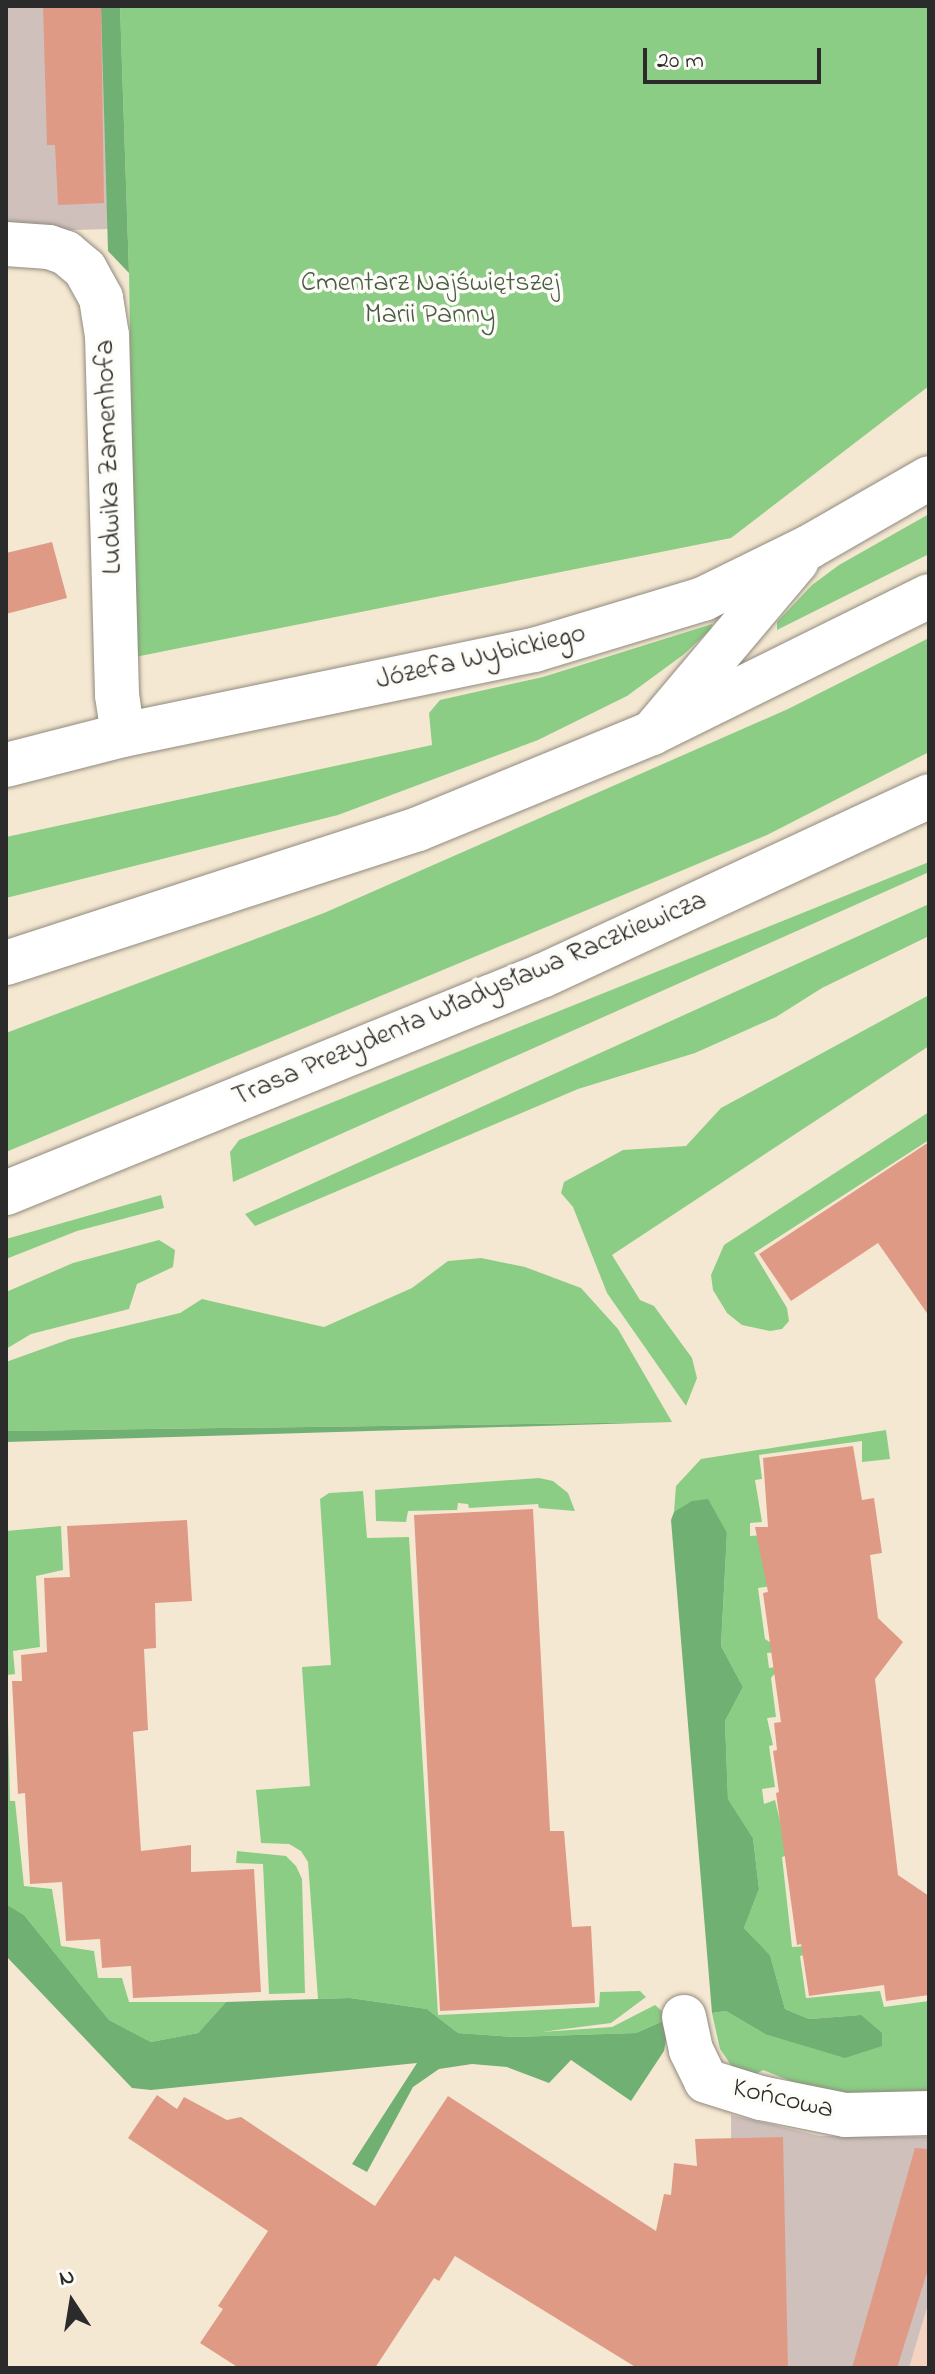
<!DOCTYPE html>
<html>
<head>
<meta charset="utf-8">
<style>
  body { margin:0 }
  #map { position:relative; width:935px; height:2374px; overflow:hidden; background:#f5e8d2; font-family:"Indie Flower",sans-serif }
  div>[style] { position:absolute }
  .built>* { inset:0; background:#f4d3c0 }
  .industrial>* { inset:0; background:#d0c0bc }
  .green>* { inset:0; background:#8bcd85 }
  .forest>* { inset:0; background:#70b072 }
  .building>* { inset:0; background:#df9a85 }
  .roads { filter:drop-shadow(0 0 2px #908a7e) drop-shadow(0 0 2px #908a7e) }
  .street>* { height:44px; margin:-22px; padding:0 22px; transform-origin:22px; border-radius:22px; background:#fff }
  .secondary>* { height:44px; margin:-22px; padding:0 22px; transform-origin:22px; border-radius:22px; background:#fff }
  span { translate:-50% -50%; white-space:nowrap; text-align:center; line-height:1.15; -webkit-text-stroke:7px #fdfcf7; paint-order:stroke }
  .park-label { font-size:28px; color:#485c46 }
  .street-label { font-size:28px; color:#2b2b2b }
  .frame { position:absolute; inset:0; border:8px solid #2b2b2b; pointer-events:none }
  .north { position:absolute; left:32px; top:2262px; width:80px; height:80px; -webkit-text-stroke:6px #fdfcf7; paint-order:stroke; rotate:348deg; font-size:22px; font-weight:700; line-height:32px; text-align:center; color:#2b2b2b }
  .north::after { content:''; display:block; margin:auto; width:28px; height:36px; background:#2b2b2b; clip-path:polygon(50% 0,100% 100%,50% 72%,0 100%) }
  .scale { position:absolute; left:643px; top:48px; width:178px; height:36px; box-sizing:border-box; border:4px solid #2b2b2b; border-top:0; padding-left:10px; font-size:24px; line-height:28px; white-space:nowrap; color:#2b2b2b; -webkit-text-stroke:6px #fdfcf7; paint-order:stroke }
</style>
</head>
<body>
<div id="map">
  <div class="built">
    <div style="clip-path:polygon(929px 2301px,929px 2368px,909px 2368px)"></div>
  </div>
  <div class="industrial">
    <div style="clip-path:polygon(6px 6px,105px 6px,110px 229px,6px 232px)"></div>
    <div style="clip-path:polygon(731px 2115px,820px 2136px,929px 2137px,929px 2301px,909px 2368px,732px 2368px)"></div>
  </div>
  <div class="green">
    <div style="clip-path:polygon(120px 6px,929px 6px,929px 386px,731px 538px,135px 657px,129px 273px)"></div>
    <div style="clip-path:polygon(929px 514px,929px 554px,777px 630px,777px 622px,812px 585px,839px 565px)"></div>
    <div style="clip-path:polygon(712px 624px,711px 629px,683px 655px,627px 696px,538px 740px,338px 815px,6px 898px,6px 837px,432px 745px,429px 713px,440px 700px,543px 677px)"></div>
    <div style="clip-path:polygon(929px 638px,929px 752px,767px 835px,6px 1152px,6px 1033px,324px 913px,788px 709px)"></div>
    <div style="clip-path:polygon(929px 862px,929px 872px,233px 1182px,230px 1152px,239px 1140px)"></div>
    <div style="clip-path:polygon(929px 904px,929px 936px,822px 988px,776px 1017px,695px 1053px,578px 1089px,255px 1226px,245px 1214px)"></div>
    <div style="clip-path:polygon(929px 995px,929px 1046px,612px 1255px,640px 1300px,654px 1306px,692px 1358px,697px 1378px,686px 1406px,607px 1293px,573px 1207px,561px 1193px,564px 1182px,623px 1150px,686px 1146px,721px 1108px)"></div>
    <div style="clip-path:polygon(929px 1112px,929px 1140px,754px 1253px,787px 1308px,789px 1321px,782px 1329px,770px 1331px,742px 1325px,727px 1313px,713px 1290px,711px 1275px,724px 1245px)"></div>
    <div style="clip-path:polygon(161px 1195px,164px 1208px,77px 1231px,6px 1259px,6px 1239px)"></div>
    <div style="clip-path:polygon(159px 1240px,175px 1250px,173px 1267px,137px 1284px,129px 1309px,31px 1334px,6px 1349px,6px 1292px,73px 1263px)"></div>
    <div style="clip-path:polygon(481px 1258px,525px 1267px,581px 1288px,618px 1329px,672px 1422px,6px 1431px,6px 1362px,70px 1339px,180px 1313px,202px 1299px,324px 1327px,412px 1288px,448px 1261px)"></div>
    <div style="clip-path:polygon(886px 1430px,890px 1459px,862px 1462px,862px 1441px,759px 1455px,762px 1479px,755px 1480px,762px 1522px,750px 1523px,750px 1536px,763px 1535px,778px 1585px,758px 1588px,765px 1639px,779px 1648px,779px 1652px,767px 1653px,769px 1668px,781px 1666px,771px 1678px,776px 1717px,767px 1718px,773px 1745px,769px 1746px,775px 1787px,762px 1789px,764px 1804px,775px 1800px,788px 1855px,782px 1857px,792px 1947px,809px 1946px,810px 1954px,800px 1956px,806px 1998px,880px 1991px,884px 2007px,929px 2001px,929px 2096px,843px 2095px,798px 2084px,763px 2070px,754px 2075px,733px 2068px,720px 2049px,712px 2013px,726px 2011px,765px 2034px,861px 2015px,809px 2019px,785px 2009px,770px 1955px,744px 1928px,759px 1889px,753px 1838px,728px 1799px,725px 1721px,743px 1687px,721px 1646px,727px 1533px,674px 1512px,676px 1486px,701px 1459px)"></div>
    <div style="clip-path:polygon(539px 1478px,553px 1481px,568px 1493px,575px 1511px,539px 1508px,538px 1504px,469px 1508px,468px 1504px,458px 1503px,457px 1510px,408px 1511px,406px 1522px,376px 1521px,375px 1490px)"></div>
    <div style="clip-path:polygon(363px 1491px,367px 1538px,409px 1537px,438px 2015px,599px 2007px,600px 1992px,640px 1991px,646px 1997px,611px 2023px,541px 2032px,612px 2027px,655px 2005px,670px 2018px,636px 2033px,514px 2037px,458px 2033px,427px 2009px,350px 1998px,318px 1999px,308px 1862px,301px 1851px,289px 1844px,261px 1843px,256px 1790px,310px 1786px,302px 1667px,331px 1665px,320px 1499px,329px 1493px)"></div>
    <div style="clip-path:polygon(61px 1526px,63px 1570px,36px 1576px,40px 1647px,13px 1651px,15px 1674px,7px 1675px,10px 1801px,15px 1801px,24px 1886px,52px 1889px,61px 1946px,94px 1951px,98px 1978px,122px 1978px,129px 2002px,226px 2002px,198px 2033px,151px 2042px,109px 2020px,24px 1915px,6px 1904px,6px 1531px)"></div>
    <div style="clip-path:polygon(237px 1851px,286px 1856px,296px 1866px,302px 1879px,305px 1993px,269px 1994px,263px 1864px,236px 1863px)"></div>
  </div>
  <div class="forest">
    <div style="clip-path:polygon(101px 6px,120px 6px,129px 273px,108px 251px)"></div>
    <div style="clip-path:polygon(672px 1422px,6px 1442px,6px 1431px)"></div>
    <div style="clip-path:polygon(708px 1499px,727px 1533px,721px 1646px,743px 1687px,725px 1721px,728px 1799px,753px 1838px,759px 1889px,744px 1928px,770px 1955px,785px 2009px,809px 2019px,861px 2015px,882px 2033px,882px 2046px,845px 2058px,765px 2034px,726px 2011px,712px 2013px,671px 1520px,674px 1512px,692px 1501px)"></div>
    <div style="clip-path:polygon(6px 1904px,24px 1915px,109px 2020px,151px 2042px,198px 2033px,226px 2002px,350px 1998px,427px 2009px,458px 2033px,514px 2037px,636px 2033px,670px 2018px,664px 2051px,631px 2101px,571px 2060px,549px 2083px,507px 2067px,472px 2064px,439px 2069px,413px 2087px,367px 2172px,352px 2164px,417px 2063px,151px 2090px,132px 2088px,6px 1956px)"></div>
  </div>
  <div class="building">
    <div style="clip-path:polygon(43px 6px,101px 6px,104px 203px,58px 205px,55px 145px,47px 145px)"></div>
    <div style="clip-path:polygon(52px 542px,67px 598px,6px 614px,6px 553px)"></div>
    <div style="clip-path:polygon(929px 1142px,929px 1316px,878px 1243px,791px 1301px,759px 1254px)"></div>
    <div style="clip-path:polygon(853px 1446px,862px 1500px,874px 1498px,882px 1553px,870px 1555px,878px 1618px,903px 1642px,875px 1679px,898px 1875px,929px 1896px,929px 1995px,886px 2001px,884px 1985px,809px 1996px,801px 1944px,797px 1945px,776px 1793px,779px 1792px,773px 1751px,777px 1750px,774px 1723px,781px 1722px,763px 1593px,768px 1592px,755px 1527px,768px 1527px,763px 1458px)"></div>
    <div style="clip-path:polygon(533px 1509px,550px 1831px,564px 1831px,572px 1927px,591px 1926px,595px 2003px,440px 2011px,414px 1515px)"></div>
    <div style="clip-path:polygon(187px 1520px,192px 1601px,155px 1603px,156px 1648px,144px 1649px,148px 1730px,133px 1732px,141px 1851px,191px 1845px,191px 1872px,254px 1869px,261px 1992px,133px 1998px,131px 1966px,102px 1968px,100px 1939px,66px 1941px,62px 1882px,30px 1884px,25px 1793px,18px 1794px,12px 1681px,22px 1681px,21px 1655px,47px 1652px,44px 1578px,70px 1577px,67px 1526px)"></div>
    <div style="clip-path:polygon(157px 2095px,177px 2109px,184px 2097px,227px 2120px,241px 2117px,375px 2206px,448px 2096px,656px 2231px,664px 2194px,671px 2195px,674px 2163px,697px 2166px,695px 2139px,783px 2137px,788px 2368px,637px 2368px,455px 2256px,439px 2281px,434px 2278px,375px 2368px,239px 2368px,200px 2343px,223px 2309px,218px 2306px,268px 2231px,128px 2138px)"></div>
    <div style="clip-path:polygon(915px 2148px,929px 2149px,929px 2266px,897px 2368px,852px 2368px)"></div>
  </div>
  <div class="roads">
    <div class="street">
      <div style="left:6px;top:244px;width:43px;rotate:4deg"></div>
      <div style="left:49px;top:247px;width:18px;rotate:19deg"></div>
      <div style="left:66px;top:253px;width:25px;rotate:40deg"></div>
      <div style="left:85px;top:269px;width:33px;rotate:61deg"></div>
      <div style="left:101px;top:298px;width:37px;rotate:81deg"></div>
      <div style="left:107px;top:335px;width:360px;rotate:88.4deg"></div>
      <div style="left:117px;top:695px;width:40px;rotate:81.5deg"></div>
      <div style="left:652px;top:733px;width:225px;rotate:-49.9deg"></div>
      <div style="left:6px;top:765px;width:121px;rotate:-14.4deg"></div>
      <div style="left:123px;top:735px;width:420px;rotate:-11.7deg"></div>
      <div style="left:534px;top:650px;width:177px;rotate:-16.8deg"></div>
      <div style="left:703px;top:599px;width:118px;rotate:-26.1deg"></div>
      <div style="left:809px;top:547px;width:138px;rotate:-29.9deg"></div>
      <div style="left:684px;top:2017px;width:34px;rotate:78deg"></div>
      <div style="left:691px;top:2050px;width:34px;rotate:64deg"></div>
      <div style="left:706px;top:2081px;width:58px;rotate:17.2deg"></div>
      <div style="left:761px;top:2098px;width:86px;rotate:11.4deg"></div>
      <div style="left:845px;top:2115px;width:84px;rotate:-1.4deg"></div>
    </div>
    <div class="secondary">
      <div style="left:6px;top:963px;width:433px;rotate:-18deg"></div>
      <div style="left:418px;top:829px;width:253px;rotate:-22.3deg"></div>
      <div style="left:652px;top:733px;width:309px;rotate:-26.3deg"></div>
      <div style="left:6px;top:1193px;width:580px;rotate:-22.06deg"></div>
      <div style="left:544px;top:975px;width:425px;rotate:-24.9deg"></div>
    </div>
  </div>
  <div class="park-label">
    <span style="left:430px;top:300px">Cmentarz Najświętszej<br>Marii Panny</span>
  </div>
  <div class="street-label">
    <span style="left:110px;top:457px;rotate:-92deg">Ludwika Zamenhofa</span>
    <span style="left:481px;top:658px;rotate:-13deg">Józefa Wybickiego</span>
    <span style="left:470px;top:1000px;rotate:-23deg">Trasa Prezydenta Władysława Raczkiewicza</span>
    <span style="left:783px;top:2100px;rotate:13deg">Końcowa</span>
  </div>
  <div class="frame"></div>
  <div class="north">N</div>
  <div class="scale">20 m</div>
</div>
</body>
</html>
